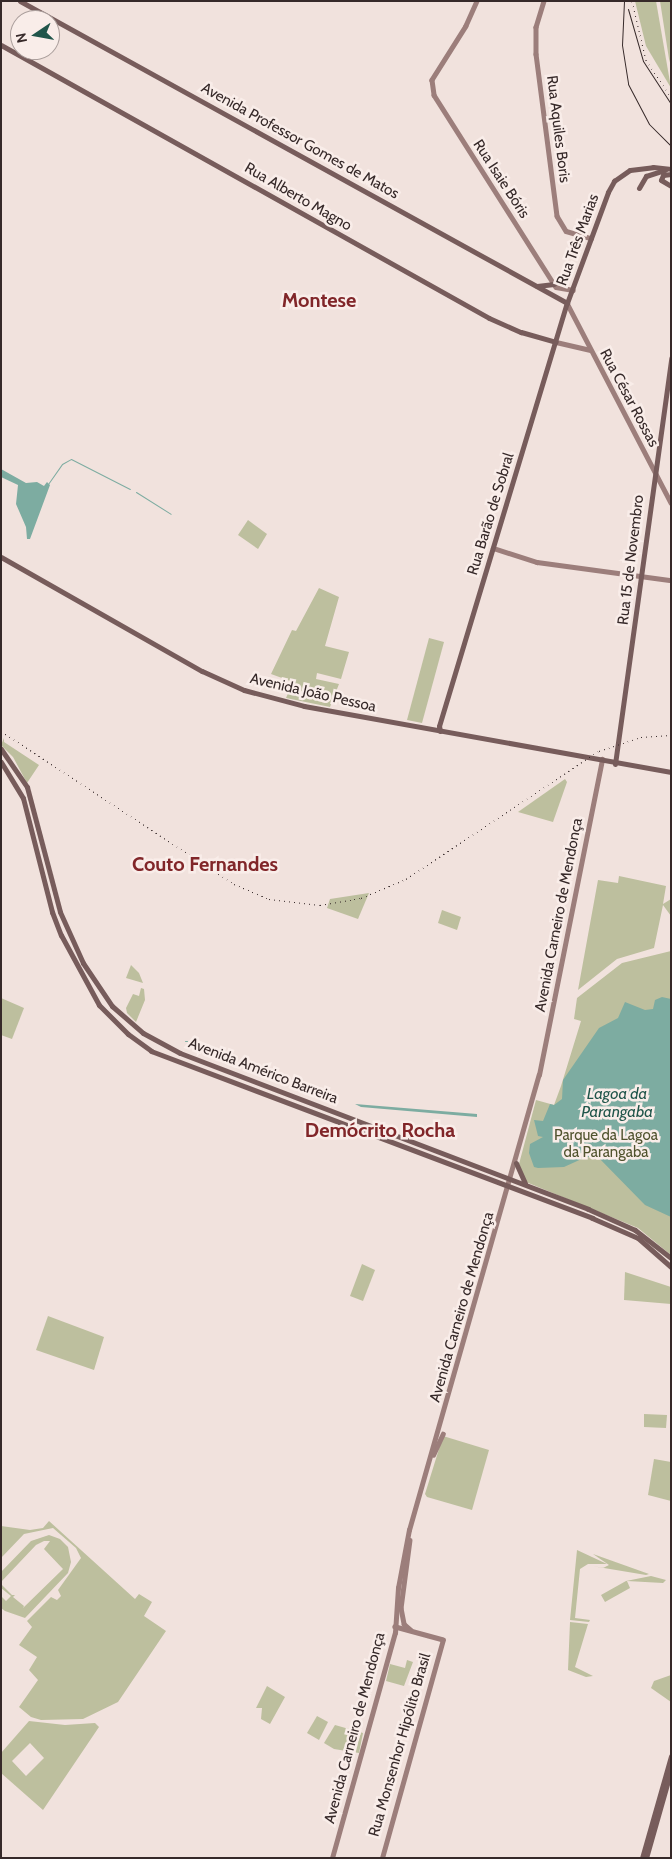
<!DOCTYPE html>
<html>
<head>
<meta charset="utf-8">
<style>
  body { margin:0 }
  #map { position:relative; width:672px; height:1859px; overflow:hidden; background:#f1e2dd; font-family:Cabin,sans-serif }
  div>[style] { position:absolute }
  .green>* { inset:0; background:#bdbf9e }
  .water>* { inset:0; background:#7daca1 }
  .stream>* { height:1px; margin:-0.5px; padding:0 0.5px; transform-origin:0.5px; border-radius:0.5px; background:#7daca1 }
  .secondary>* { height:4.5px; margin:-2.25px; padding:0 2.25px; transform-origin:2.25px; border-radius:2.25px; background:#9c7e7b }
  .primary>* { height:5px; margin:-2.5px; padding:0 2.5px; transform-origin:2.5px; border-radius:2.5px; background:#775c5b }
  .tram>* { height:1px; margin:-0.5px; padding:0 0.5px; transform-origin:0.5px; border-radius:0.5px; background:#362929 }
  .rail>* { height:1px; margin-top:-0.5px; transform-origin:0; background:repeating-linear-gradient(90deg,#362929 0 1px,transparent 0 5px) }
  span { translate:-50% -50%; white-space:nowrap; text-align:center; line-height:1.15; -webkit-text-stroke:5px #f9ede9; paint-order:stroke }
  .street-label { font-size:15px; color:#362929 }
  .park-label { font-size:15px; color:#50532e }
  .water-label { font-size:16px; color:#20554a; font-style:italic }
  .district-label { font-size:20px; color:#812629; font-weight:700 }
  .frame { position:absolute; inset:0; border:2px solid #362929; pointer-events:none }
  .north { position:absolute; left:10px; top:10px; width:50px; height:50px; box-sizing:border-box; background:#f9ede9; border:1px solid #ab9f9c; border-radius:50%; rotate:258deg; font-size:14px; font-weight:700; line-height:20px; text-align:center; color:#362929 }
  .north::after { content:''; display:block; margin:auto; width:18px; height:22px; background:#20554a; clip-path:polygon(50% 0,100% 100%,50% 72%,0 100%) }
</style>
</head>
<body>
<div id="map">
  <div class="green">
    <div style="clip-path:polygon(635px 1px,656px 1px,671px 88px,646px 46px)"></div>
    <div style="clip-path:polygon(660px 1px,671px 1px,671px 66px,669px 59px)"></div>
    <div style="clip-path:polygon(248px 520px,267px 534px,258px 549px,238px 535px)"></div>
    <div style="clip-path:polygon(319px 588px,339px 597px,325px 646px,349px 652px,341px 679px,317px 673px,316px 679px,339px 684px,330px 707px,286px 698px,293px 682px,271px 674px,292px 630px,296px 631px)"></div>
    <div style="clip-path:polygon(429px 638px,444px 642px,422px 723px,407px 720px)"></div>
    <div style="clip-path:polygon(4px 738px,4px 742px,39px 765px,27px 783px,13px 757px,1px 745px)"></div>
    <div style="clip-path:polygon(565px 779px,567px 782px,553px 822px,518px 812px)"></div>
    <div style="clip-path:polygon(619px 876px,666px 886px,663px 904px,671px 899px,671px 916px,663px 905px,654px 948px,617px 959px,578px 990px,598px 880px,618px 883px)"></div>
    <div style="clip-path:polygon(369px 893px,358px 919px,327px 908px,330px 899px)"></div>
    <div style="clip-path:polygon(442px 910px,461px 917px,457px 930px,438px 923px)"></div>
    <div style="clip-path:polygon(671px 951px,671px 1255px,638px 1228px,526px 1182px,519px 1164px,536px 1100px,554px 1105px,561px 1086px,581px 1021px,574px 1019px,577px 998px,622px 963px)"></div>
    <div style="clip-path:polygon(131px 965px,139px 973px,143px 983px,126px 978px)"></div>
    <div style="clip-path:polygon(141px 988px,144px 989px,145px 1000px,136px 1022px,127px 1013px,126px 1008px,133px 994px,139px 996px)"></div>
    <div style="clip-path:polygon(1px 998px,24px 1008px,12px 1039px,1px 1035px)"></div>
    <div style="clip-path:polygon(362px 1264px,375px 1270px,363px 1301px,350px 1296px)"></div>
    <div style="clip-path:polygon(625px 1272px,671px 1287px,671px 1304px,624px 1300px)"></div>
    <div style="clip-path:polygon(48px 1316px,104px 1337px,94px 1370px,36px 1350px)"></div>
    <div style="clip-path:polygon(644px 1414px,667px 1415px,666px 1428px,644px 1427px)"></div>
    <div style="clip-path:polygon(443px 1436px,489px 1450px,472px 1510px,427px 1497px,425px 1494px)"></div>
    <div style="clip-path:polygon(654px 1459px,671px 1462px,671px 1501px,648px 1495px)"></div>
    <div style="clip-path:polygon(49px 1521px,135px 1599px,139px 1594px,152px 1602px,144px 1616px,166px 1631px,118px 1702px,83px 1719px,41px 1720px,31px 1717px,19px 1707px,38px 1680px,29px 1670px,37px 1657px,19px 1645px,32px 1627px,27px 1621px,51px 1597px,57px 1600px,61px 1596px,58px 1590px,81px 1558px,76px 1548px,53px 1528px,24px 1534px,1px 1558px,1px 1526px,30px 1530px,43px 1528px)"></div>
    <div style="clip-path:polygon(49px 1535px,60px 1539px,68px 1547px,71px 1562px,68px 1573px,25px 1618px,5px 1611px,1px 1608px,1px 1596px,6px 1601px,11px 1596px,1px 1588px,2px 1585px,12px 1595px,15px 1595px,13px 1597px,24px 1606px,23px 1608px,63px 1569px,44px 1549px,50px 1541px,44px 1541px,36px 1545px,1px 1582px,1px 1572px,31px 1541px)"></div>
    <div style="clip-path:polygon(577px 1550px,607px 1564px,588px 1564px,580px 1569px,575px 1618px,590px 1620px,589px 1622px,570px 1620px)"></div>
    <div style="clip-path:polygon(593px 1554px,649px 1574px,646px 1575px,592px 1566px,603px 1568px,609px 1565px)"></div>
    <div style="clip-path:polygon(651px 1576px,666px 1580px,663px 1583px,627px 1581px,630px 1588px,605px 1602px,601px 1595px,626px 1581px)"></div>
    <div style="clip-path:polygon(570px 1622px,588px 1624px,575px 1667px,593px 1676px,586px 1677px,568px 1670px)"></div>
    <div style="clip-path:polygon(407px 1660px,413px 1662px,404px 1686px,386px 1681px,390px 1664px,405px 1668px)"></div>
    <div style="clip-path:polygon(671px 1675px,671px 1702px,651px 1688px,654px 1681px)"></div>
    <div style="clip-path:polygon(267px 1686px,285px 1697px,270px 1724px,261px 1719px,262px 1708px,256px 1708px)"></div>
    <div style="clip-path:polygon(317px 1716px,328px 1722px,319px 1740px,307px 1733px)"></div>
    <div style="clip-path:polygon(evenodd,29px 1721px,65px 1725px,95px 1723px,99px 1727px,43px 1810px,1px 1773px,1px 1753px,29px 1721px,30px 1743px,44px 1758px,26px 1776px,12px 1761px,30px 1743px)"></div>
    <div style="clip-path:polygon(335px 1725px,363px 1733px,359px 1753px,334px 1749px,324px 1743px)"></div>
  </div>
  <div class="water">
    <div style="clip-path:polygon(1px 469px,26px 483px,37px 482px,44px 486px,47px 482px,50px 485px,30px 539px,27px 539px,26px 527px,16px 504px,18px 485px,1px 477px)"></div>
    <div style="clip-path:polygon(662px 997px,671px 999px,671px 1217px,645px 1205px,598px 1157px,586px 1157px,564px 1167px,538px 1168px,534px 1167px,529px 1153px,530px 1144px,543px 1137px,538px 1136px,534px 1120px,543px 1121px,550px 1104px,554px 1105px,562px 1099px,563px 1080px,599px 1028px,618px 1018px,625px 1002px,645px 1010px,653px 1009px,655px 1000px)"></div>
    <div style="clip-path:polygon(355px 1104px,477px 1114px,477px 1117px,361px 1107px)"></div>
  </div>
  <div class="stream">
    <div style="left:48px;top:484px;width:24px;rotate:-55deg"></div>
    <div style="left:62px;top:464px;width:10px;rotate:-29deg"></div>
    <div style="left:71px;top:459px;width:66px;rotate:27deg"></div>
    <div style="left:136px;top:492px;width:41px;rotate:32.2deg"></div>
    <div style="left:185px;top:1041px;width:2px"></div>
    <div style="left:245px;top:1064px;width:9px;rotate:21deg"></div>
    <div style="left:297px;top:1083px;width:19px;rotate:25deg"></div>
  </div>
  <div class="secondary">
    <div style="left:477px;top:1px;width:27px;rotate:114deg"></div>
    <div style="left:466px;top:26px;width:64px;rotate:122.2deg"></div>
    <div style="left:432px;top:80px;width:15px;rotate:82deg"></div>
    <div style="left:434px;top:95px;width:227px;rotate:57.6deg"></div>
    <div style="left:556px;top:287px;width:17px;rotate:10deg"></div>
    <div style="left:544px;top:1px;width:27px;rotate:107deg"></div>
    <div style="left:536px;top:27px;width:27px;rotate:90deg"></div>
    <div style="left:536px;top:54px;width:163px;rotate:82.6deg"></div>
    <div style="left:557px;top:216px;width:17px;rotate:59deg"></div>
    <div style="left:566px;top:231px;width:26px;rotate:16deg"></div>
    <div style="left:567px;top:303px;width:225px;rotate:62.5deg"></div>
    <div style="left:556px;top:342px;width:35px;rotate:13deg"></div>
    <div style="left:493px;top:548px;width:46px;rotate:17.7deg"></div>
    <div style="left:537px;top:562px;width:135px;rotate:7.7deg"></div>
    <div style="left:433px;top:1455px;width:23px;rotate:-65deg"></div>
    <div style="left:410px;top:1540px;width:69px;rotate:97.5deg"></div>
    <div style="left:401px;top:1608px;width:16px;rotate:79deg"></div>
    <div style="left:404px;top:1624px;width:9px;rotate:41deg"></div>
    <div style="left:332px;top:1858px;width:234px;rotate:-74.4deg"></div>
    <div style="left:395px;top:1633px;width:45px;rotate:-86.2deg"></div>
    <div style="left:398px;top:1588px;width:59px;rotate:-79.3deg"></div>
    <div style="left:409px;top:1530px;width:473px;rotate:-74.1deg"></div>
    <div style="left:539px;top:1075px;width:322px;rotate:-78.7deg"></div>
    <div style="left:382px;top:1858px;width:226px;rotate:-74.4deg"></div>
    <div style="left:443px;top:1640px;width:50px;rotate:-164.8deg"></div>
  </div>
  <div class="primary">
    <div style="left:20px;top:1px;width:625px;rotate:28.9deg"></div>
    <div style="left:1px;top:45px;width:559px;rotate:29.22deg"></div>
    <div style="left:489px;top:318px;width:35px;rotate:24deg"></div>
    <div style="left:521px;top:332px;width:36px;rotate:16deg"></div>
    <div style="left:671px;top:174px;width:8px;rotate:173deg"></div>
    <div style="left:663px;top:175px;width:5px;rotate:112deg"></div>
    <div style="left:661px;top:180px;width:12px;rotate:31deg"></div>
    <div style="left:639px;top:188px;width:14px;rotate:-60deg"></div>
    <div style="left:646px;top:176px;width:20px;rotate:-18deg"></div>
    <div style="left:537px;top:286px;width:17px;rotate:-7deg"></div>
    <div style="left:1px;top:557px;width:231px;rotate:29.6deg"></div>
    <div style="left:202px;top:671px;width:46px;rotate:24.3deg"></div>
    <div style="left:244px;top:690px;width:62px;rotate:14.9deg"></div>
    <div style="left:304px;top:706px;width:373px;rotate:10.2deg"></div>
    <div style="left:440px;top:731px;width:5px;rotate:-101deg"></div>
    <div style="left:439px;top:726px;width:442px;rotate:-73.2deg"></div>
    <div style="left:567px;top:303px;width:118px;rotate:-69.7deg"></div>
    <div style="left:608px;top:192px;width:13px;rotate:-61deg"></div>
    <div style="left:614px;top:181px;width:19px;rotate:-35deg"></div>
    <div style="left:630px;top:170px;width:23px;rotate:-7deg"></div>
    <div style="left:653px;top:167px;width:18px;rotate:6deg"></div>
    <div style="left:1px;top:749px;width:46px;rotate:55.6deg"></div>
    <div style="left:27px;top:787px;width:129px;rotate:75.2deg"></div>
    <div style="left:60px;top:912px;width:56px;rotate:65.7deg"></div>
    <div style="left:83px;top:963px;width:52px;rotate:56deg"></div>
    <div style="left:112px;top:1006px;width:41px;rotate:41.1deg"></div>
    <div style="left:143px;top:1033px;width:42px;rotate:28.4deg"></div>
    <div style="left:180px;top:1053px;width:437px;rotate:20.9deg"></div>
    <div style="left:588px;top:1209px;width:51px;rotate:24.1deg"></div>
    <div style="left:635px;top:1230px;width:46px;rotate:37.9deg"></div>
    <div style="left:1px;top:762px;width:42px;rotate:58.6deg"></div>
    <div style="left:23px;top:798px;width:118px;rotate:75.7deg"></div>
    <div style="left:52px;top:912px;width:25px;rotate:69deg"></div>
    <div style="left:61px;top:935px;width:80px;rotate:61.5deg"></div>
    <div style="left:99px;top:1005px;width:41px;rotate:45deg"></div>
    <div style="left:128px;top:1034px;width:29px;rotate:36deg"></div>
    <div style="left:151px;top:1051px;width:472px;rotate:20.7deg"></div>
    <div style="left:592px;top:1218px;width:50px;rotate:23.5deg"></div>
    <div style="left:638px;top:1238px;width:44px;rotate:41.3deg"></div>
    <div style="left:615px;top:764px;width:410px;rotate:-82.1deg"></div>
    <div style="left:516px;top:1163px;width:22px;rotate:66deg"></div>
    <div style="left:642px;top:1858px;width:106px;rotate:-74.1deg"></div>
    <div style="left:646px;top:1858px;width:91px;rotate:-74.1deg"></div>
  </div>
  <div class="tram">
    <div style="left:624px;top:1px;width:44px;rotate:92.6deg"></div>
    <div style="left:622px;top:45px;width:39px;rotate:81deg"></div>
    <div style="left:628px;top:84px;width:45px;rotate:62.3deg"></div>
    <div style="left:649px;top:124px;width:31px;rotate:45deg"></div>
    <div style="left:628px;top:9px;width:54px;rotate:73.9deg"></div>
    <div style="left:643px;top:61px;width:51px;rotate:56.9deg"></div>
  </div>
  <div class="rail">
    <div style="left:632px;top:1px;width:61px;rotate:76.7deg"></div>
    <div style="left:646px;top:60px;width:45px;rotate:56deg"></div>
    <div style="left:1px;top:731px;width:279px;rotate:33.3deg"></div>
    <div style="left:234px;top:884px;width:38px;rotate:23deg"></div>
    <div style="left:269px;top:899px;width:51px;rotate:6.7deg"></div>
    <div style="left:320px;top:905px;width:42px;rotate:-9.7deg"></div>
    <div style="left:361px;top:898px;width:49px;rotate:-22.9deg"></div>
    <div style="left:406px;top:879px;width:232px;rotate:-33.6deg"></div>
    <div style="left:599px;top:751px;width:44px;rotate:-18.4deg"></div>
    <div style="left:641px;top:737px;width:30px;rotate:-4deg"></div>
  </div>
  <div class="street-label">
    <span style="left:558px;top:129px;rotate:83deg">Rua Aquiles Boris</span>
    <span style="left:300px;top:141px;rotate:29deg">Avenida Professor Gomes de Matos</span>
    <span style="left:501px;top:179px;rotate:57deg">Rua Isaie Bóris</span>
    <span style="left:298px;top:197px;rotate:30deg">Rua Alberto Magno</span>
    <span style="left:578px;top:240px;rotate:-70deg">Rua Três Marias</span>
    <span style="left:629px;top:398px;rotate:62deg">Rua César Rossas</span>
    <span style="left:491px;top:514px;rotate:-73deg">Rua Barão de Sobral</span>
    <span style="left:631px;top:560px;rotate:-83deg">Rua 15 de Novembro</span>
    <span style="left:313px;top:693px;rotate:13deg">Avenida João Pessoa</span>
    <span style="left:559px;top:915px;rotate:-79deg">Avenida Carneiro de Mendonça</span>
    <span style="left:263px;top:1071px;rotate:21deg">Avenida Américo Barreira</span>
    <span style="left:462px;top:1307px;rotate:-74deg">Avenida Carneiro de Mendonça</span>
    <span style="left:355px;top:1728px;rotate:-75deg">Avenida Carneiro de Mendonça</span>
    <span style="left:400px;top:1745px;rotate:-74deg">Rua Monsenhor Hipólito Brasil</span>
  </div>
  <div class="park-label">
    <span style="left:606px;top:1144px">Parque da Lagoa<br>da Parangaba</span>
  </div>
  <div class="water-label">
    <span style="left:617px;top:1103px">Lagoa da<br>Parangaba</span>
  </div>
  <div class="district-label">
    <span style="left:319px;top:300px">Montese</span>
    <span style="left:205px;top:864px">Couto Fernandes</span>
    <span style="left:380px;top:1130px">Demócrito Rocha</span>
  </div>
  <div class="frame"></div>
  <div class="north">N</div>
</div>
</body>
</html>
